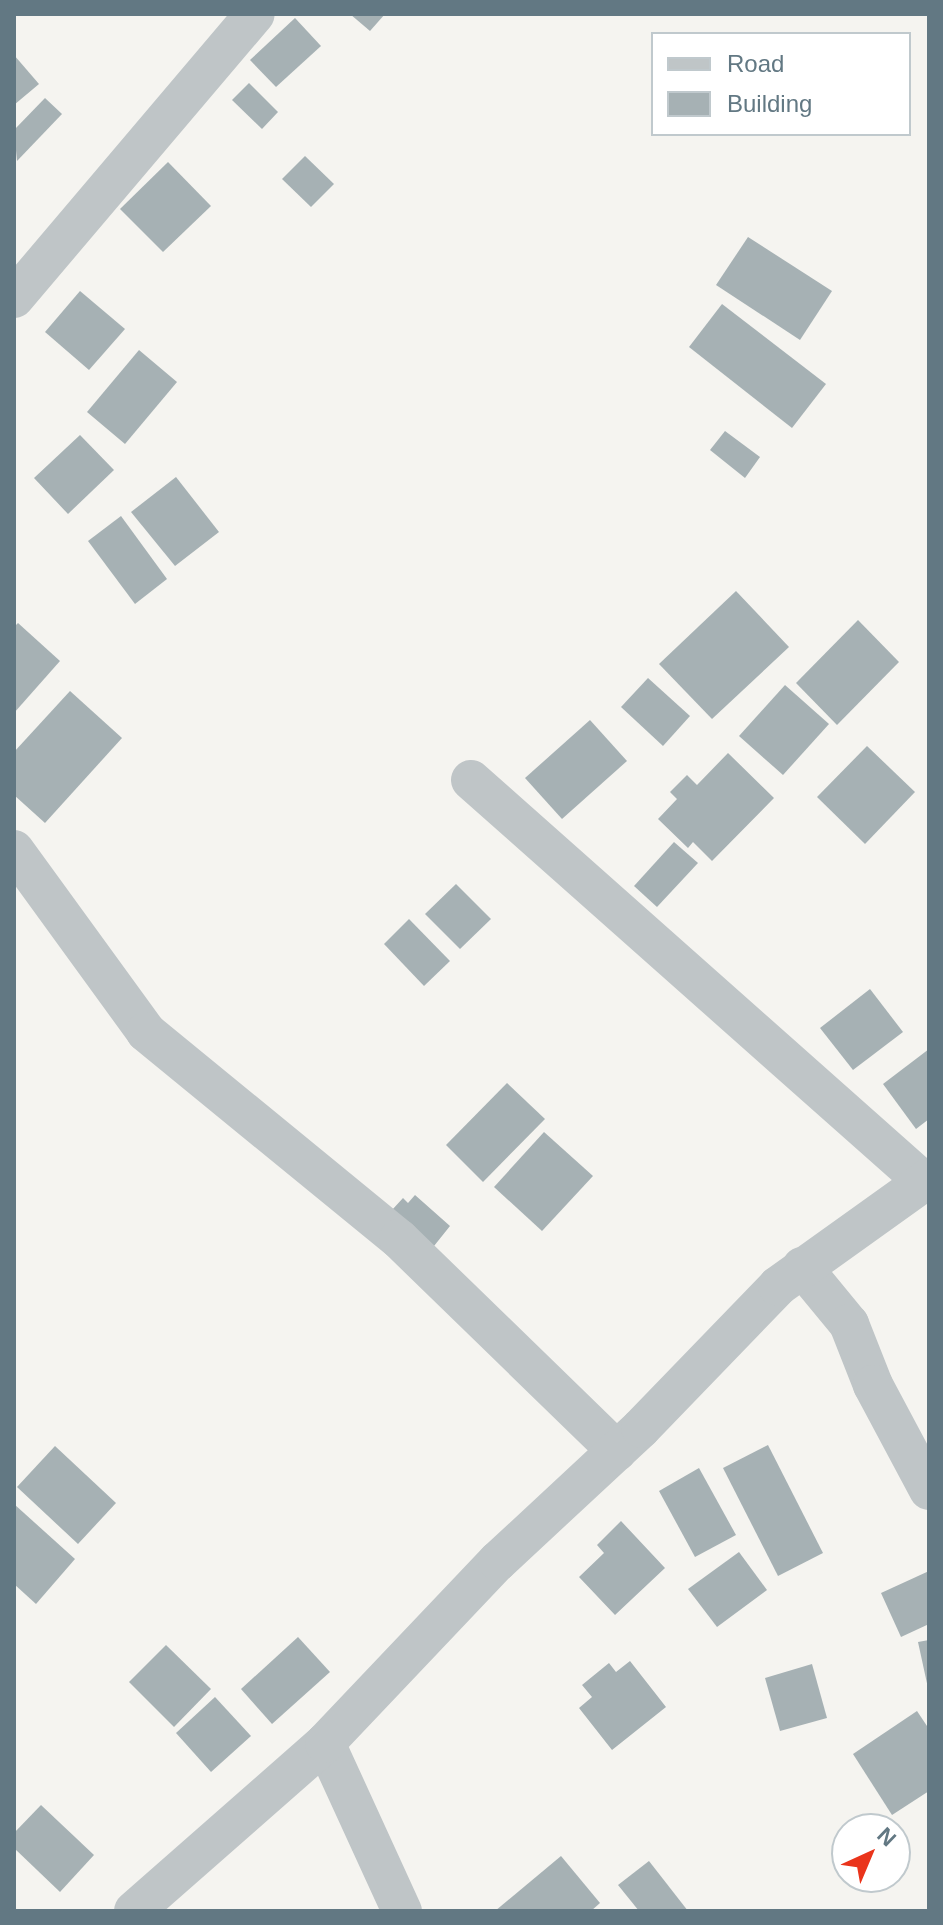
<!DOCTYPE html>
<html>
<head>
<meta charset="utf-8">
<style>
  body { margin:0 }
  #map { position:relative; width:943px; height:1925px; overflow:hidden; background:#f5f4f0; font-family:Helvetica,sans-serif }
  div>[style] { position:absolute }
  .building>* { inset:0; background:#a6b1b4 }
  .minor>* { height:40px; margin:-20px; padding:0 20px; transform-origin:20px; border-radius:20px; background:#bfc5c7 }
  span { translate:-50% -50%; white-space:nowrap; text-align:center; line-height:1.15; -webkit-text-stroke:8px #fff; paint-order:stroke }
  .frame { position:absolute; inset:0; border:16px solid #627883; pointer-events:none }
  .legend { position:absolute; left:651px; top:32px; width:260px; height:104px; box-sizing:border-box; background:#fff; border:2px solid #c0c9cd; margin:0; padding:10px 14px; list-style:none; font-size:24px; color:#627883 }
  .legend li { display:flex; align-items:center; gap:16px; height:40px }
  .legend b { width:40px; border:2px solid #c0c9cd }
  .north { position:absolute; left:831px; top:1813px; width:80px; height:80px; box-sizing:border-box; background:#fff; border:2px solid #c0c9cd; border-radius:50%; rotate:44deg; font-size:22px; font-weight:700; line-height:32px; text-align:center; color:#627883 }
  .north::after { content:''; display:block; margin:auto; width:28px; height:36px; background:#ea341b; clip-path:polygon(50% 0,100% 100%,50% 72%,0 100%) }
</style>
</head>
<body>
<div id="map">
  <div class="building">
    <div style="clip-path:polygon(350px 14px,385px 14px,370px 31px)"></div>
    <div style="clip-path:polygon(295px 18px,321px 46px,276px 87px,250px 60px)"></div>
    <div style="clip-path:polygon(14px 55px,39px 84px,14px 105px)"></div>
    <div style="clip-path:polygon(249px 83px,278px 112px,262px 129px,232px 100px)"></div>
    <div style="clip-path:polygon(45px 98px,62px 114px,17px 161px,14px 130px)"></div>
    <div style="clip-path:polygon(305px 156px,334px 184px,311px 207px,282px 179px)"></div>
    <div style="clip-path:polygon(168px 162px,211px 206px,163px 252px,120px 209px)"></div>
    <div style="clip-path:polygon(748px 237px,832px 291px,800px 340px,716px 285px)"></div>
    <div style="clip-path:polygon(80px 291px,125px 329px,89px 370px,45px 332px)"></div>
    <div style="clip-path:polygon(722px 304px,826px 384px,792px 428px,689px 347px)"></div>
    <div style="clip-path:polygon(139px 350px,177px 382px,125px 444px,87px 412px)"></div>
    <div style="clip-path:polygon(725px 431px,760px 457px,745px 478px,710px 450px)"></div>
    <div style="clip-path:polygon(80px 435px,114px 470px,68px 514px,34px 478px)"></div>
    <div style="clip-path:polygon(176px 477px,219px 532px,175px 566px,131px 512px)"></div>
    <div style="clip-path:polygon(121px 516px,167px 579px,135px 604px,88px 541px)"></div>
    <div style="clip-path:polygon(736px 591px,789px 647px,712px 719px,659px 664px)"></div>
    <div style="clip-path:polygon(858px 620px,899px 662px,837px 725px,796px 683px)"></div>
    <div style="clip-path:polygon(18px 623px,60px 661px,14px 713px,14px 627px)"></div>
    <div style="clip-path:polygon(648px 678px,690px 716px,663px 746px,621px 707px)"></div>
    <div style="clip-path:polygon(785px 685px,829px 724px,783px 775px,739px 736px)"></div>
    <div style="clip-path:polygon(70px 691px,122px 738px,45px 823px,14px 795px,14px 752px)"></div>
    <div style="clip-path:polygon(590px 720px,627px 761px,562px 819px,525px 778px)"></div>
    <div style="clip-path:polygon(867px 746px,915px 792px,865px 844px,817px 797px)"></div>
    <div style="clip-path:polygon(728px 753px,774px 798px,712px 861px,693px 842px,688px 848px,658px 819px,677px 799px,670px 792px,687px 775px,697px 785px)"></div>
    <div style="clip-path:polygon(674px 842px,698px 863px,657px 907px,634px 886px)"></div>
    <div style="clip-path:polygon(456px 884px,491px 919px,460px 949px,425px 914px)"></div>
    <div style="clip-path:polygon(409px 919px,450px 961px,424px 986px,384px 944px)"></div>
    <div style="clip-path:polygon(870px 989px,903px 1032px,853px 1070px,820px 1028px)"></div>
    <div style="clip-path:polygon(929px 1049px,929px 1119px,916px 1129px,883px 1084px)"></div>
    <div style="clip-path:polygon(507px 1083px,545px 1119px,483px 1182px,446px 1145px)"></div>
    <div style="clip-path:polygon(544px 1132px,593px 1176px,542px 1231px,494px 1187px)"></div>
    <div style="clip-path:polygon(415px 1195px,450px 1226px,434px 1246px,392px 1210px,403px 1198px,408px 1203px)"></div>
    <div style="clip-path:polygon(768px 1445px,823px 1553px,778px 1576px,723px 1468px)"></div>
    <div style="clip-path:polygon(55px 1446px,116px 1503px,78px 1544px,17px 1487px)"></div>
    <div style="clip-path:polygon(699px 1468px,736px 1535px,695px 1557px,659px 1491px)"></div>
    <div style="clip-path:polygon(14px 1504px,75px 1559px,36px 1604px,14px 1584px)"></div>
    <div style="clip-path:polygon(621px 1521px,665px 1568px,615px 1615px,579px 1577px,604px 1553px,597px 1545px)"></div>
    <div style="clip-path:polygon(739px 1552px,767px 1590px,717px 1627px,688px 1589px)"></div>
    <div style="clip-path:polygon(929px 1571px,929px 1624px,901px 1637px,881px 1593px)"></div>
    <div style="clip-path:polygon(298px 1637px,330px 1672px,272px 1724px,241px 1689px)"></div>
    <div style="clip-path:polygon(929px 1640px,929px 1688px,928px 1688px,918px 1642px)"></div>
    <div style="clip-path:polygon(166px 1645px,211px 1689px,174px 1727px,129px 1682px)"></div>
    <div style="clip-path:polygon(630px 1661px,666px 1707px,612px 1750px,579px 1708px,592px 1697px,582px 1685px,609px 1663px,616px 1672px)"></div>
    <div style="clip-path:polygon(812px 1664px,827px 1718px,780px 1731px,765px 1678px)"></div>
    <div style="clip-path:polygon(215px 1697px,251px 1736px,211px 1772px,176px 1733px)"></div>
    <div style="clip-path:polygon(917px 1711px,929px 1729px,929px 1791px,892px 1815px,853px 1754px)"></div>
    <div style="clip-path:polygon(41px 1805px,94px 1855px,60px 1892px,14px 1848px,14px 1833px)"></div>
    <div style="clip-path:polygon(561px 1856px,600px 1903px,591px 1911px,495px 1911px)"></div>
    <div style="clip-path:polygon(649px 1861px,688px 1911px,639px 1911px,618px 1885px)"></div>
  </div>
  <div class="minor">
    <div style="left:14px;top:298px;width:372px;rotate:-49.7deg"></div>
    <div style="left:471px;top:780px;width:604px;rotate:41.58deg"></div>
    <div style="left:14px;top:850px;width:225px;rotate:54deg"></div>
    <div style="left:146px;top:1032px;width:327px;rotate:39.3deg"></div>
    <div style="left:399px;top:1239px;width:304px;rotate:44.2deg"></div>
    <div style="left:802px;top:1267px;width:74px;rotate:50.5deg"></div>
    <div style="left:849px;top:1324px;width:66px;rotate:68.5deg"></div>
    <div style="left:873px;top:1385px;width:119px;rotate:61.9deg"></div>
    <div style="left:325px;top:1743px;width:185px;rotate:65.4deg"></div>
    <div style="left:134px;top:1911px;width:254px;rotate:-41.3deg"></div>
    <div style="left:325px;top:1743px;width:251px;rotate:-46.5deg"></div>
    <div style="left:498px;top:1561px;width:195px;rotate:-42.9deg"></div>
    <div style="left:641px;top:1428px;width:197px;rotate:-46deg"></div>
    <div style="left:778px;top:1286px;width:186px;rotate:-35.6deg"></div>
  </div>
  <div class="frame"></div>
  <ul class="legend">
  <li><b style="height:10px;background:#bfc5c7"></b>Road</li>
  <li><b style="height:22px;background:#a6b1b4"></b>Building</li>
  </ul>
  <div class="north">N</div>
</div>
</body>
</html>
